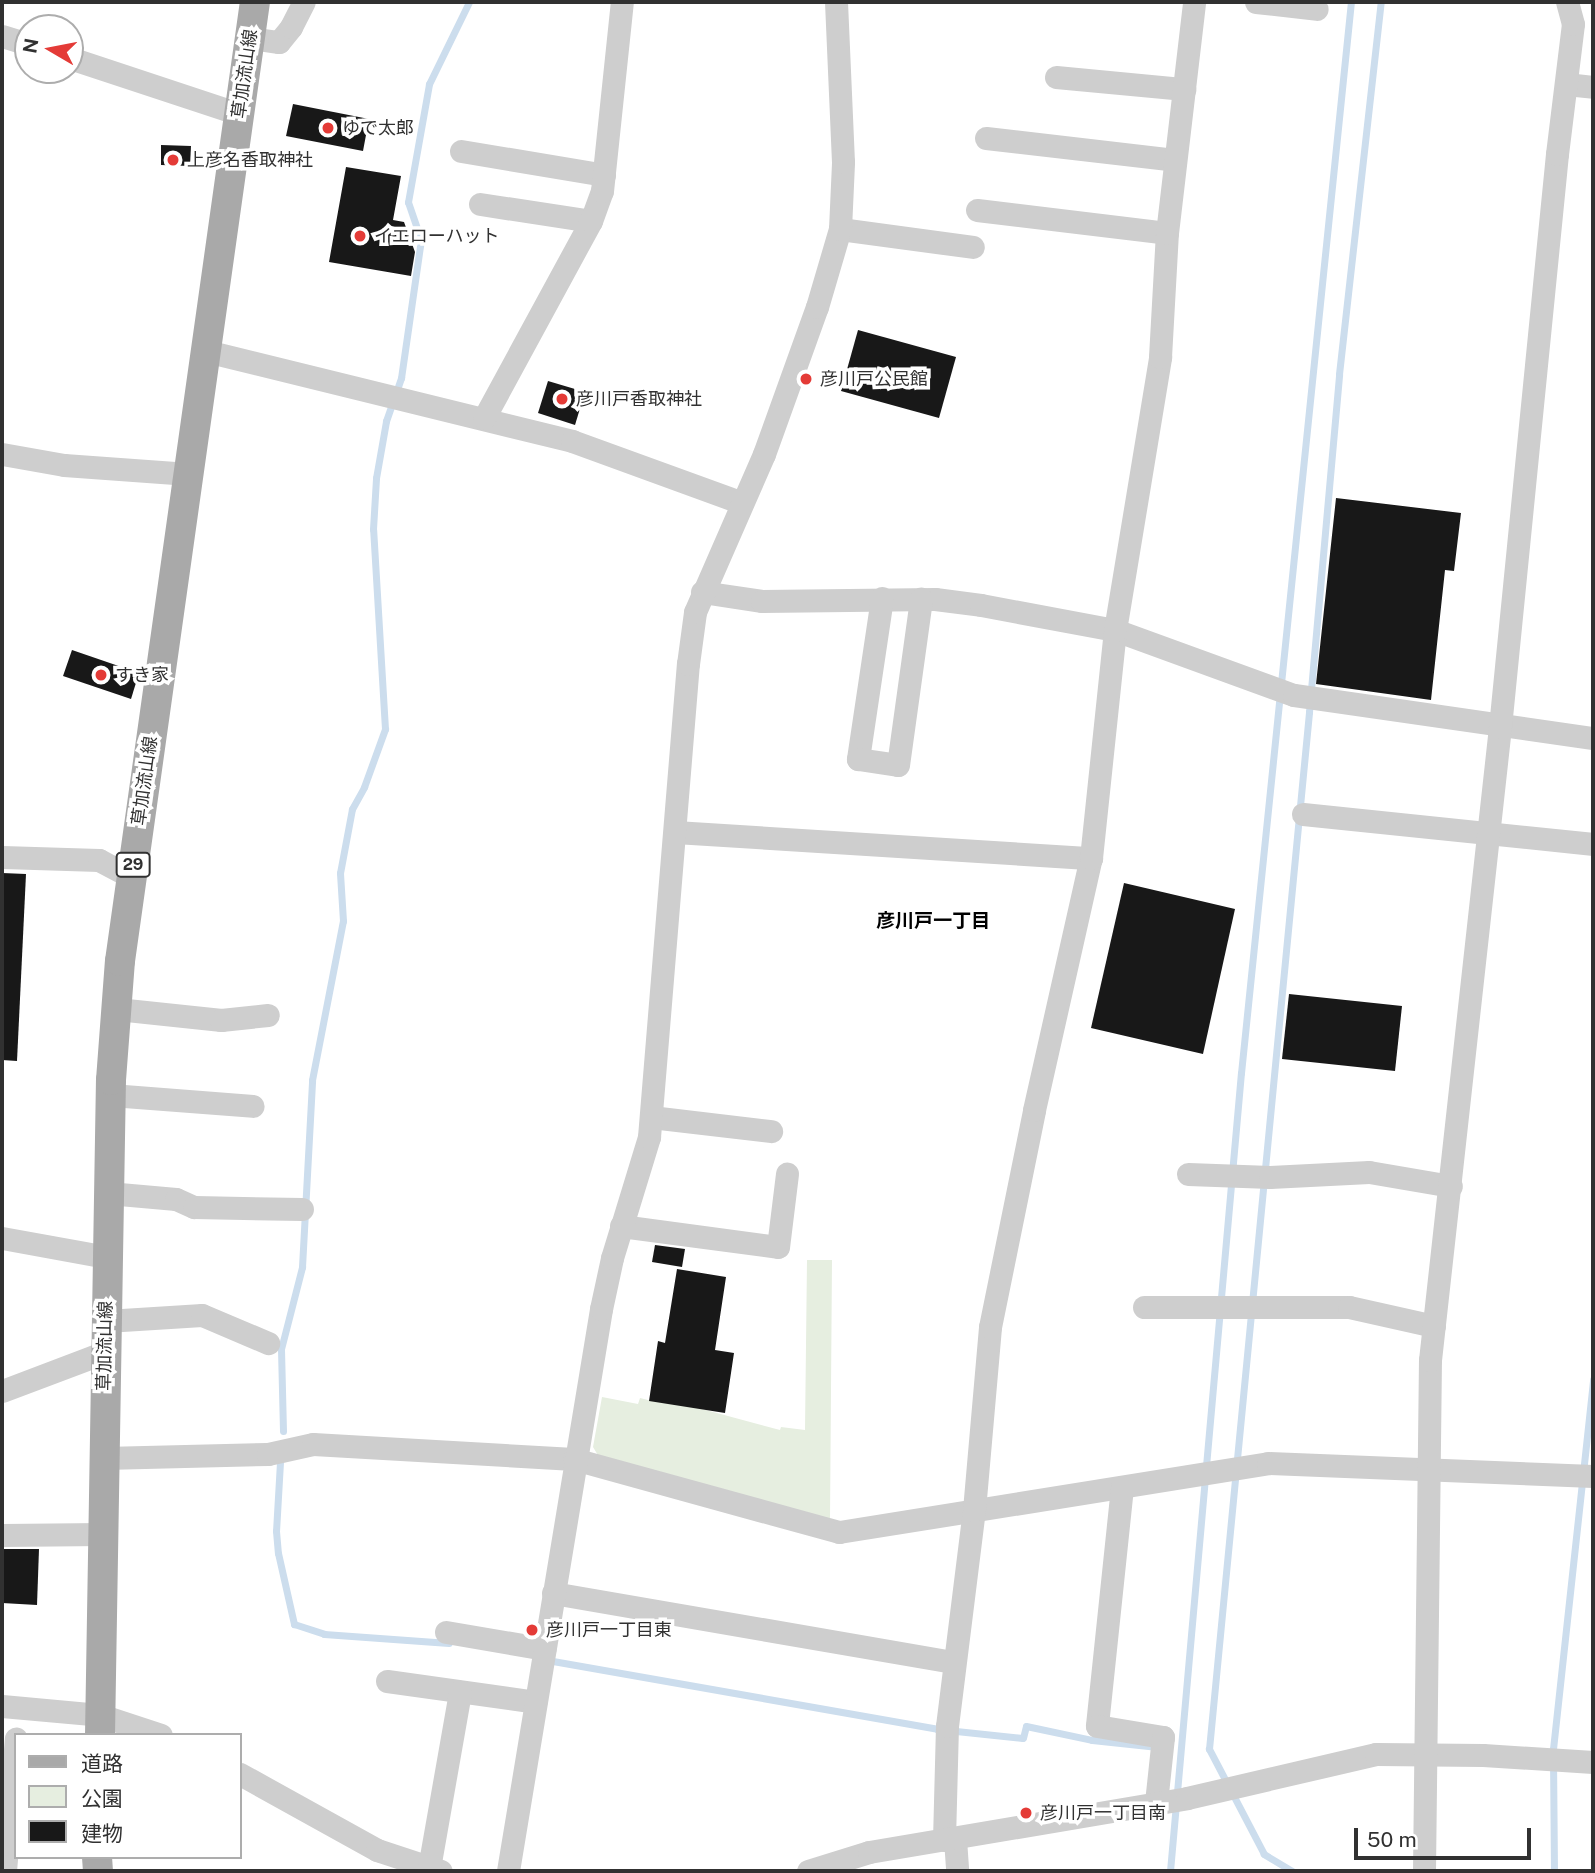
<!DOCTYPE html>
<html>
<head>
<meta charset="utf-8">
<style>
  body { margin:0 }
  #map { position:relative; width:1595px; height:1873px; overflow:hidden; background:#fff; font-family:"Public Sans","Noto Sans JP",sans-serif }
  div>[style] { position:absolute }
  .green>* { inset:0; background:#e6eee0 }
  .stream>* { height:7px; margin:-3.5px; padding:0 3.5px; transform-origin:3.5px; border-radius:3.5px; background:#ccdded }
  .building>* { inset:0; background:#181818 }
  .minor>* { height:23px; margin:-11.5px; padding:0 11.5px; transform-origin:11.5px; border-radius:11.5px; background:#cecece }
  .major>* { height:30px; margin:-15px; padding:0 15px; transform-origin:15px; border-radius:15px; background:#a9a9a9 }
  .dots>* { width:19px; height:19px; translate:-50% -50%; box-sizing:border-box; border:4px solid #fff; border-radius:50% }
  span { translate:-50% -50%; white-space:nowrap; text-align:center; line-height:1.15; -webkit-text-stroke:7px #fff; paint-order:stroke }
  .shield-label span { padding:2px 5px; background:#fff; border:2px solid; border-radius:5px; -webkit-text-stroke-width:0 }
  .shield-label { font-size:16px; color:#313131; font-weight:700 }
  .street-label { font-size:18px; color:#313131 }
  .poi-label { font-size:18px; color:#313131 }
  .left { translate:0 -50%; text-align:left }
  .neighbourhood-label { font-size:19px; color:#000; font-weight:700 }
  .frame { position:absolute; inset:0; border:4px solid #313131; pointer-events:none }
  .legend { position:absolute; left:14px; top:1733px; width:228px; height:126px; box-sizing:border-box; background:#fff; border:2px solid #adadad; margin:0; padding:9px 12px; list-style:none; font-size:21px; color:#313131 }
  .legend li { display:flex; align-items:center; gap:14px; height:35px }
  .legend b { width:35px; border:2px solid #adadad }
  .north { position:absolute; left:14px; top:14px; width:70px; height:70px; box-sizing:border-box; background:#fff; border:2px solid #adadad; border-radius:50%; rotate:280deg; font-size:19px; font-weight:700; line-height:28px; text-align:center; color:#313131 }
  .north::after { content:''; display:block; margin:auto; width:24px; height:32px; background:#e43b37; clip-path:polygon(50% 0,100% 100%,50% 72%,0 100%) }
  .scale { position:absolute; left:1354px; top:1828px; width:177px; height:32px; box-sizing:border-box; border:4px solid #313131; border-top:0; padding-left:9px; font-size:21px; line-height:24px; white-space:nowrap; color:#313131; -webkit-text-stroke:5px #fff; paint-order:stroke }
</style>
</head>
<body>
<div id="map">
  <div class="green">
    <div style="clip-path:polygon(807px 1260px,832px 1260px,830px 1520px,599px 1457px,593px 1447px,602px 1397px,638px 1404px,640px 1398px,652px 1401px,654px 1396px,780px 1430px,781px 1427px,805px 1430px)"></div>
  </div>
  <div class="stream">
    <div style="left:283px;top:1431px;width:82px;rotate:-91.4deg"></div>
    <div style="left:281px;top:1349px;width:85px;rotate:-75.6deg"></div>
    <div style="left:302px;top:1267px;width:187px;rotate:-86.9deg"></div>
    <div style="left:312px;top:1080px;width:162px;rotate:-79deg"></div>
    <div style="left:343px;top:921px;width:48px;rotate:-93.6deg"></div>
    <div style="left:340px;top:873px;width:65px;rotate:-79.4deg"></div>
    <div style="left:352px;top:809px;width:25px;rotate:-61deg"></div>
    <div style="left:364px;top:787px;width:62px;rotate:-70.1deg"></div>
    <div style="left:385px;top:729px;width:200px;rotate:-93.4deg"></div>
    <div style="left:373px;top:529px;width:51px;rotate:-86.6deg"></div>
    <div style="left:376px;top:478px;width:58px;rotate:-80deg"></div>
    <div style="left:386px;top:421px;width:46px;rotate:-70.8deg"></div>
    <div style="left:401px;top:378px;width:139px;rotate:-81.8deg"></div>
    <div style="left:421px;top:240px;width:40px;rotate:-108.9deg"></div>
    <div style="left:408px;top:202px;width:120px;rotate:-79.9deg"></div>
    <div style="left:429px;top:84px;width:91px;rotate:-64deg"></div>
    <div style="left:280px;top:1462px;width:69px;rotate:93.3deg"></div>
    <div style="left:276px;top:1531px;width:22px;rotate:85deg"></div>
    <div style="left:278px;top:1553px;width:73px;rotate:77.3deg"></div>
    <div style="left:294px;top:1624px;width:32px;rotate:18deg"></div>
    <div style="left:324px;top:1634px;width:125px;rotate:4.1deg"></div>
    <div style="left:547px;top:1660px;width:396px;rotate:10deg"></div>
    <div style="left:937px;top:1729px;width:86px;rotate:6deg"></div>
    <div style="left:1023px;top:1738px;width:12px;rotate:-76deg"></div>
    <div style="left:1026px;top:1726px;width:67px;rotate:12deg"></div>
    <div style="left:1092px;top:1740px;width:66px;rotate:6.1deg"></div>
    <div style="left:1170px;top:1871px;width:801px;rotate:-84.92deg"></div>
    <div style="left:1241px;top:1073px;width:1077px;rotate:-84.14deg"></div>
    <div style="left:1292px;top:1871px;width:33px;rotate:-149deg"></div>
    <div style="left:1264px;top:1854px;width:119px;rotate:-117.6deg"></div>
    <div style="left:1209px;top:1749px;width:1042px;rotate:-84.49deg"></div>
    <div style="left:1309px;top:712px;width:339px;rotate:-84.9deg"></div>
    <div style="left:1339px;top:374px;width:374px;rotate:-83.6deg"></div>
    <div style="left:1554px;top:1871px;width:122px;rotate:-90.5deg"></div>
    <div style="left:1553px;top:1749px;width:372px;rotate:-83.8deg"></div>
  </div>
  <div class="building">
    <div style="clip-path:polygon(293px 104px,369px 119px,363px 151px,286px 136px)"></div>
    <div style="clip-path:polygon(161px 145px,191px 146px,190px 166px,161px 165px)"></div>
    <div style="clip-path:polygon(346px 167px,401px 176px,393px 220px,404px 222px,415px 252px,411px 276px,329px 262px)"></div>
    <div style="clip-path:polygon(858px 330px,956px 357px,939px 418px,841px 391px)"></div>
    <div style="clip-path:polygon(548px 381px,585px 392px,575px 425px,538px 413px)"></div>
    <div style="clip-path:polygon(1336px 498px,1461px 513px,1454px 571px,1445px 570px,1431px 700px,1316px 684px)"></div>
    <div style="clip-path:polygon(72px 650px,139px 673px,131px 699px,63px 676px)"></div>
    <div style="clip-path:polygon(2px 873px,26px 874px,17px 1061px,2px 1060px)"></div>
    <div style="clip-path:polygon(1124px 883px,1235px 909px,1203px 1054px,1091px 1028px)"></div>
    <div style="clip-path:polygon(1289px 994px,1402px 1006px,1395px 1071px,1282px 1059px)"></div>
    <div style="clip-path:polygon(655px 1245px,685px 1249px,682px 1267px,652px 1262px)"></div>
    <div style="clip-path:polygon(677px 1269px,726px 1277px,715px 1350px,734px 1353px,725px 1413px,649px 1401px,658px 1341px,665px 1343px)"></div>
    <div style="clip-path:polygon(2px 1549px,39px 1549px,37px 1605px,2px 1603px)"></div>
  </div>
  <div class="minor">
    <div style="left:1256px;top:2px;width:61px;rotate:6.5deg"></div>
    <div style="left:2px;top:36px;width:27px;rotate:17deg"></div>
    <div style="left:250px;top:38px;width:29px;rotate:8deg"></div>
    <div style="left:279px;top:42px;width:19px;rotate:-51deg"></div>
    <div style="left:291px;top:27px;width:28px;rotate:-63deg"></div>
    <div style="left:70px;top:58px;width:178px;rotate:18.3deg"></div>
    <div style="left:1056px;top:77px;width:129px;rotate:5.4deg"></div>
    <div style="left:1566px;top:84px;width:27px;rotate:6deg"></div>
    <div style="left:986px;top:138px;width:190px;rotate:6.6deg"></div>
    <div style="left:461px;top:151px;width:145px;rotate:9.5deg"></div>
    <div style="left:480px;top:204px;width:112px;rotate:8.7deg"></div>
    <div style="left:977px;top:210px;width:191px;rotate:6.9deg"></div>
    <div style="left:840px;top:229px;width:134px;rotate:7.7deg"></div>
    <div style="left:206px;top:351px;width:377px;rotate:13.8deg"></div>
    <div style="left:572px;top:441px;width:181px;rotate:20deg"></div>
    <div style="left:484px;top:418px;width:224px;rotate:-61.5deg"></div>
    <div style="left:591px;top:221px;width:32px;rotate:-70deg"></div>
    <div style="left:602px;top:191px;width:190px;rotate:-84deg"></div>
    <div style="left:2px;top:454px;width:63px;rotate:10.1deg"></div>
    <div style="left:64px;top:465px;width:125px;rotate:4.1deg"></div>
    <div style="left:702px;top:592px;width:61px;rotate:8.5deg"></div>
    <div style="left:762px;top:601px;width:173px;rotate:-0.7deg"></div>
    <div style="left:935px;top:599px;width:46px;rotate:7.4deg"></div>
    <div style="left:981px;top:605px;width:136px;rotate:10.6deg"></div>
    <div style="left:1115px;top:630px;width:190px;rotate:20deg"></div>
    <div style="left:1294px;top:695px;width:302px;rotate:8.2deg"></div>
    <div style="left:882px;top:598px;width:163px;rotate:98.5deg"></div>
    <div style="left:858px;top:759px;width:40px;rotate:8.5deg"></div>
    <div style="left:898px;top:765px;width:168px;rotate:-82.1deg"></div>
    <div style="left:1303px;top:814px;width:292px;rotate:5.9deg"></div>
    <div style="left:675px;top:832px;width:417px;rotate:3.6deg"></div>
    <div style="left:2px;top:857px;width:97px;rotate:1.8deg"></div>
    <div style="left:99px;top:860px;width:36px;rotate:28deg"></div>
    <div style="left:117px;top:1009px;width:105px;rotate:6deg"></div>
    <div style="left:221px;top:1020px;width:47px;rotate:-6.1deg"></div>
    <div style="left:111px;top:1095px;width:142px;rotate:4.4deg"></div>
    <div style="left:651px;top:1117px;width:121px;rotate:6.7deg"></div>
    <div style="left:1188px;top:1174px;width:82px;rotate:2.1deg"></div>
    <div style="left:1270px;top:1177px;width:99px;rotate:-2.9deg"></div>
    <div style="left:1369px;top:1172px;width:83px;rotate:9.7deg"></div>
    <div style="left:108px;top:1193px;width:68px;rotate:5deg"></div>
    <div style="left:176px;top:1199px;width:20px;rotate:24deg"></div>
    <div style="left:194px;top:1207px;width:108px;rotate:1.1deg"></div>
    <div style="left:621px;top:1226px;width:158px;rotate:7.6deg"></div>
    <div style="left:778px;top:1247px;width:74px;rotate:-83deg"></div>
    <div style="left:2px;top:1238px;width:107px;rotate:10.3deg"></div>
    <div style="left:1144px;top:1307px;width:205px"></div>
    <div style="left:1349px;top:1307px;width:87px;rotate:12.6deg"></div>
    <div style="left:106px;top:1321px;width:96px;rotate:-3.6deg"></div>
    <div style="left:202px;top:1315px;width:72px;rotate:23deg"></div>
    <div style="left:2px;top:1391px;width:110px;rotate:-20.7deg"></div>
    <div style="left:104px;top:1458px;width:164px;rotate:-1.4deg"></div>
    <div style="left:268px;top:1454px;width:46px;rotate:-12.5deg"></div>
    <div style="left:313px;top:1444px;width:261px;rotate:3.3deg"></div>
    <div style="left:574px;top:1459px;width:275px;rotate:15.4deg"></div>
    <div style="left:839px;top:1532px;width:435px;rotate:-9.1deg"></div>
    <div style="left:1268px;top:1463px;width:325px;rotate:2.3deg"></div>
    <div style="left:1122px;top:1487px;width:240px;rotate:96deg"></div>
    <div style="left:1097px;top:1726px;width:67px;rotate:9.5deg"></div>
    <div style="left:1163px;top:1737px;width:66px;rotate:96.1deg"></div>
    <div style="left:2px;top:1535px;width:101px;rotate:-0.6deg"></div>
    <div style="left:553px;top:1593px;width:407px;rotate:9.8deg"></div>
    <div style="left:446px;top:1632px;width:100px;rotate:9.7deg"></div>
    <div style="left:387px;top:1681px;width:150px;rotate:8deg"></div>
    <div style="left:2px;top:1706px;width:98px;rotate:5.2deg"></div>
    <div style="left:100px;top:1715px;width:64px;rotate:18.2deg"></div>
    <div style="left:240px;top:1774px;width:157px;rotate:29deg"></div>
    <div style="left:377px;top:1850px;width:67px;rotate:18.2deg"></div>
    <div style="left:955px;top:1839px;width:32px;rotate:86deg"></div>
    <div style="left:944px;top:1840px;width:114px;rotate:-88.5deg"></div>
    <div style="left:947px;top:1726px;width:218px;rotate:-82.9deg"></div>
    <div style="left:974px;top:1510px;width:184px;rotate:-85deg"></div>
    <div style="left:990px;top:1327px;width:221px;rotate:-78.5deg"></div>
    <div style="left:1034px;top:1110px;width:258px;rotate:-77.3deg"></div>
    <div style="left:1091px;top:858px;width:229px;rotate:-84deg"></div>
    <div style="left:1115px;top:630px;width:277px;rotate:-80.6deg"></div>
    <div style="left:1160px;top:357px;width:124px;rotate:-86.8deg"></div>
    <div style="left:1167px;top:233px;width:233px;rotate:-83.3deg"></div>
    <div style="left:429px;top:1868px;width:179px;rotate:-80deg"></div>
    <div style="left:5px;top:1871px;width:133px;rotate:-85.3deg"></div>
    <div style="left:508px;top:1871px;width:570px;rotate:-80.6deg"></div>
    <div style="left:601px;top:1309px;width:52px;rotate:-77.8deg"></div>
    <div style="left:612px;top:1258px;width:127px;rotate:-73deg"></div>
    <div style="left:649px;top:1137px;width:475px;rotate:-85.3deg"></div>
    <div style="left:688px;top:664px;width:52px;rotate:-82.3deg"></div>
    <div style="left:695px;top:612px;width:172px;rotate:-66.4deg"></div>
    <div style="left:764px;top:454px;width:156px;rotate:-70.2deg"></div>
    <div style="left:817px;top:307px;width:81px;rotate:-73.6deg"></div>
    <div style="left:840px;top:229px;width:67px;rotate:-87.4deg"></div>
    <div style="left:843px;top:162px;width:160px;rotate:-92.5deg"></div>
    <div style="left:808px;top:1871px;width:64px;rotate:-17.3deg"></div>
    <div style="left:869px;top:1852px;width:323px;rotate:-9.6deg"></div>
    <div style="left:1187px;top:1798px;width:194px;rotate:-13.1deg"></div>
    <div style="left:1376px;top:1754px;width:107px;rotate:0.5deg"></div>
    <div style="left:1483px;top:1755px;width:110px;rotate:3.6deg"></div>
    <div style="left:1424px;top:1871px;width:511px;rotate:-89.33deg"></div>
    <div style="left:1430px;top:1360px;width:637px;rotate:-83.69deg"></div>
    <div style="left:1500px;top:727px;width:576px;rotate:-84.32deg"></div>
    <div style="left:1557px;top:154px;width:131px;rotate:-83deg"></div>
    <div style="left:1573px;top:24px;width:23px;rotate:-105deg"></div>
  </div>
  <div class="major">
    <div style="left:100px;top:1735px;width:655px;rotate:-89.04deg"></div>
    <div style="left:111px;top:1080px;width:119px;rotate:-85.7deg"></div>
    <div style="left:120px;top:961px;width:968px;rotate:-81.99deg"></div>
    <div style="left:97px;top:1857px;width:14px;rotate:86deg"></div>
  </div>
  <div class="dots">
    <div style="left:328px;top:128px;background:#e43b37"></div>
    <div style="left:173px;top:160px;background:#e43b37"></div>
    <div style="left:360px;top:236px;background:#e43b37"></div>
    <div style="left:806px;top:379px;background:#e43b37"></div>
    <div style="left:562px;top:399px;background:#e43b37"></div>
    <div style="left:101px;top:675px;background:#e43b37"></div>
    <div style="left:532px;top:1630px;background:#e43b37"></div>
    <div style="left:1026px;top:1813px;background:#e43b37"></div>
  </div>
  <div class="shield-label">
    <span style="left:133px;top:865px">29</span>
  </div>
  <div class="street-label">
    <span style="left:245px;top:74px;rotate:-82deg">草加流山線</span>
    <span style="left:145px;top:781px;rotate:-82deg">草加流山線</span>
    <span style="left:105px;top:1346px;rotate:-89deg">草加流山線</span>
  </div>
  <div class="poi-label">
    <span class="left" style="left:342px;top:128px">ゆで太郎</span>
    <span class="left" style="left:187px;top:160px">上彦名香取神社</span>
    <span class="left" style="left:374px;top:236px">イエローハット</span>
    <span class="left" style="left:820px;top:379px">彦川戸公民館</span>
    <span class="left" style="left:576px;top:399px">彦川戸香取神社</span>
    <span class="left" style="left:115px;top:675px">すき家</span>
    <span class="left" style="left:546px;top:1630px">彦川戸一丁目東</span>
    <span class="left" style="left:1040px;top:1813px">彦川戸一丁目南</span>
  </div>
  <div class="neighbourhood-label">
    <span style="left:933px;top:921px">彦川戸一丁目</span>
  </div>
  <div class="frame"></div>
  <ul class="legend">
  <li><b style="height:9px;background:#a9a9a9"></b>道路</li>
  <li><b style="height:19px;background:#e6eee0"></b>公園</li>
  <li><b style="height:19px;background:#181818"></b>建物</li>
  </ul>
  <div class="north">N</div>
  <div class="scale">50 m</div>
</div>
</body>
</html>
